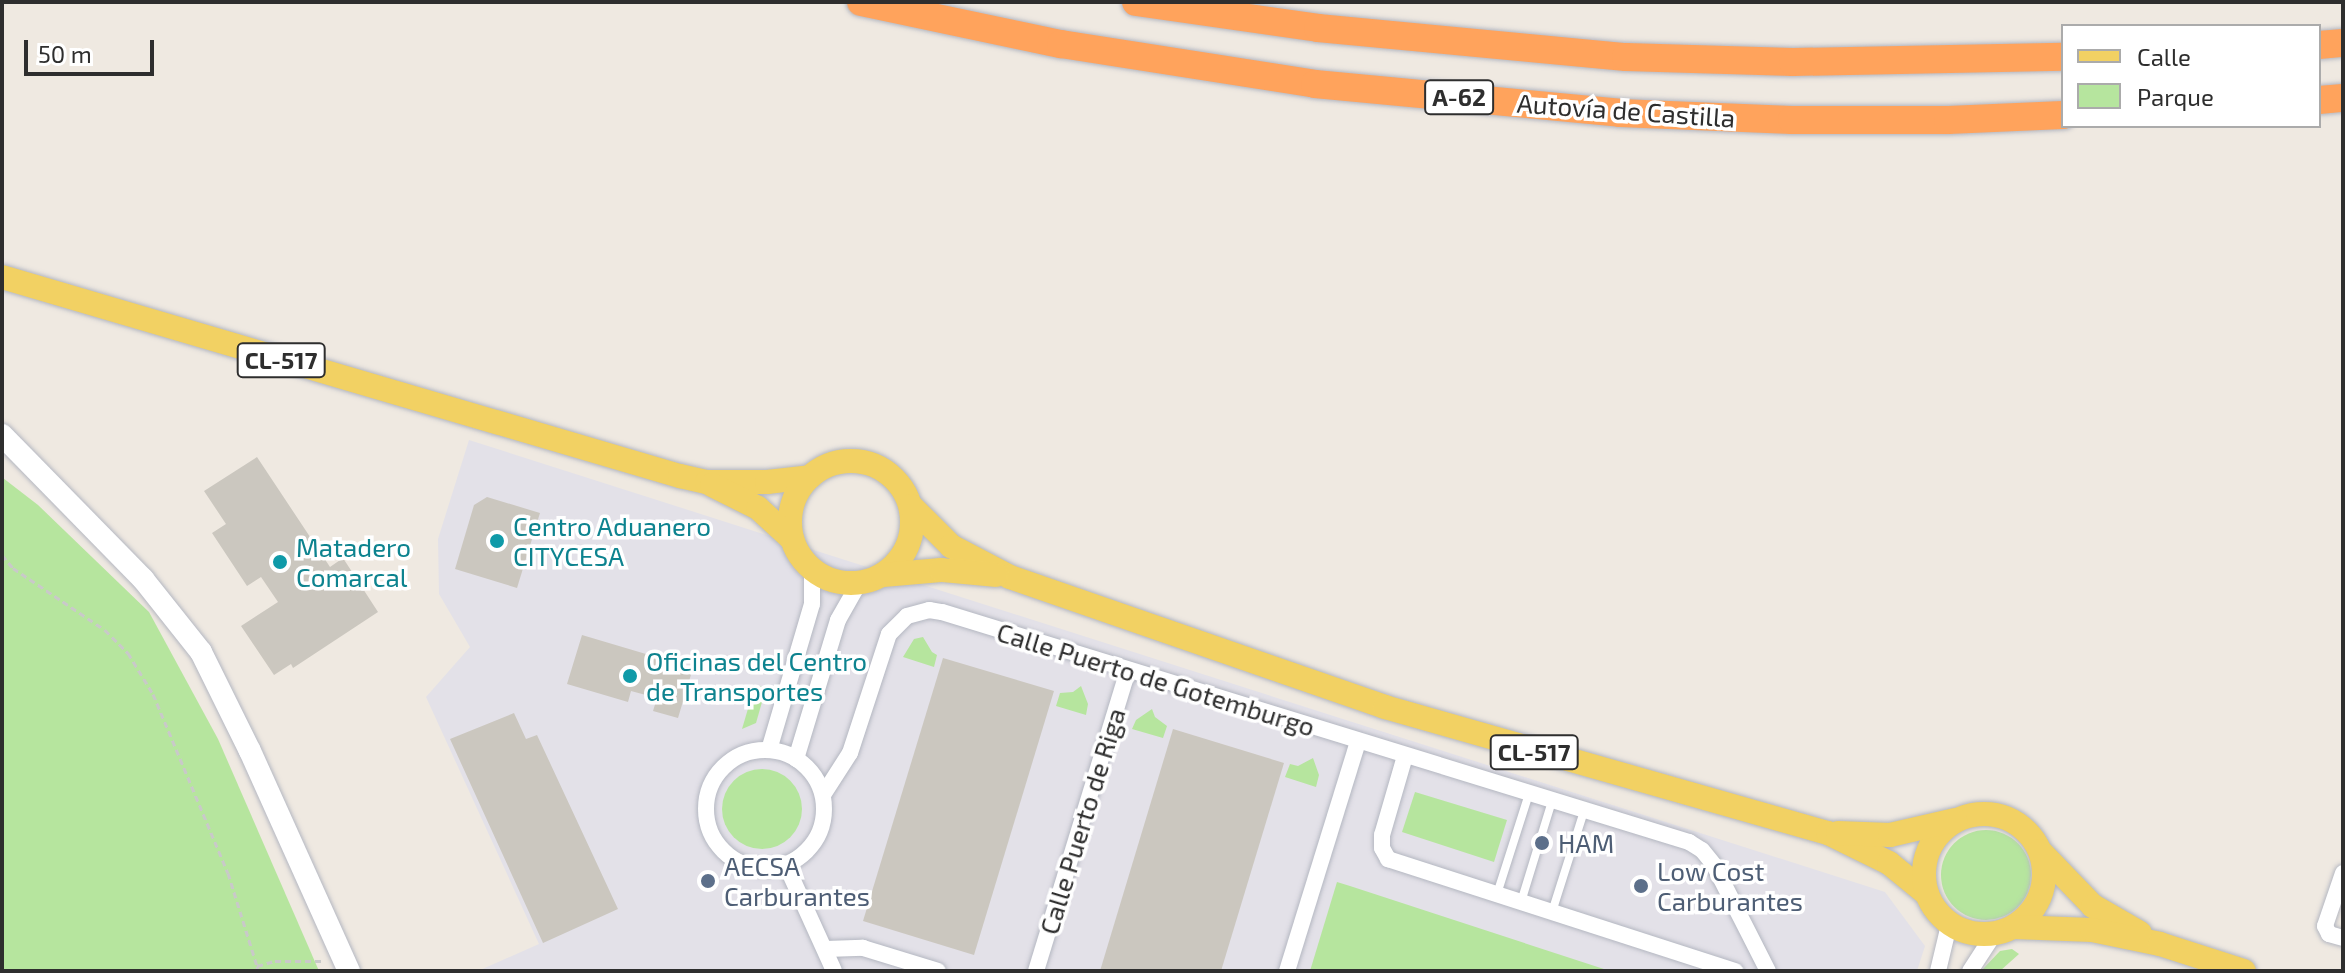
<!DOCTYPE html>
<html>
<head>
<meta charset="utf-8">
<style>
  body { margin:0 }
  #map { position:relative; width:2345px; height:973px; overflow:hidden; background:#efe9e1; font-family:"Exo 2",sans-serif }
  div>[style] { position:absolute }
  .industrial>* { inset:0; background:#e3e1e8 }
  .green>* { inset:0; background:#b6e59e }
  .round { border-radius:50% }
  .building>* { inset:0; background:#cbc7bf }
  .path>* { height:3px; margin-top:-1.5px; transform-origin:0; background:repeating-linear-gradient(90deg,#c9c9c9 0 6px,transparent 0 10px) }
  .roads { filter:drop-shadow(0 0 2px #b4b7c1) drop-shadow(0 0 2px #b4b7c1) }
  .lane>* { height:8px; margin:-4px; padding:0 4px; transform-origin:4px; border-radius:4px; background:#fff }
  .street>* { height:16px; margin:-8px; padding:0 8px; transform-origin:8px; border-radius:8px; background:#fff }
  .street>.ring { margin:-8px; padding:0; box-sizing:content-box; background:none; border:16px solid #fff; border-radius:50% }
  .secondary>* { height:22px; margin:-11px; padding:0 11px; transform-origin:11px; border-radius:11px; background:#fff }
  .primary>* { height:24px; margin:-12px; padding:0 12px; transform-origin:12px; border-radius:12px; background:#f2d163 }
  .primary>.ring { margin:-12px; padding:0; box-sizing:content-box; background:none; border:24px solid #f2d163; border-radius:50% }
  .highway>* { height:28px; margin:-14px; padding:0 14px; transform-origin:14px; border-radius:14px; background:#ffa35c }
  .dots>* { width:22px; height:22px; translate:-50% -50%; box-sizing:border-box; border:4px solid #fff; border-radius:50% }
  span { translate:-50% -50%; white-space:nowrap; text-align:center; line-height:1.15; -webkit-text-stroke:7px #fff; paint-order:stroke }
  .shield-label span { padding:2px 6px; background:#fff; border:2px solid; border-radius:6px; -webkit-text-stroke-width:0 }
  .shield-label { font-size:24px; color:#2e2e2e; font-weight:700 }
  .street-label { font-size:26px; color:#2e2e2e }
  .culture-label { font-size:26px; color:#0d838f }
  .left { translate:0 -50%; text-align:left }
  .service-label { font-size:26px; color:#4e5e75 }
  .frame { position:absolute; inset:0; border:4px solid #2e2e2e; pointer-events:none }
  .legend { position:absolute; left:2061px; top:24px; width:260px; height:104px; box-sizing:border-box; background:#fff; border:2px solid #ababab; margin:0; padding:10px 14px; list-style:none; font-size:24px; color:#2e2e2e }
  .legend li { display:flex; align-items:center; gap:16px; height:40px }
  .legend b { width:40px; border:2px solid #ababab }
  .scale { position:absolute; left:24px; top:40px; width:130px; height:36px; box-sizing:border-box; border:4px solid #2e2e2e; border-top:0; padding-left:10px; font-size:24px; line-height:28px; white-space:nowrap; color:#2e2e2e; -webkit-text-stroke:6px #fff; paint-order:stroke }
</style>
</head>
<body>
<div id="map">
  <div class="industrial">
    <div style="clip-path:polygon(469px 440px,1885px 892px,1925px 946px,1917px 971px,478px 971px,539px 944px,426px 697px,470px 647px,439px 594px,438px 539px)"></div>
  </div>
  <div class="green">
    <div style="clip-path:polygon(3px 478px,38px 505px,149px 612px,218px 739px,319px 971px,2px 971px)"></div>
    <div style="clip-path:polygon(923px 637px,932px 652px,937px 655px,934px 667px,903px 657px,914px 639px)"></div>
    <div style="clip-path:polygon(755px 685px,766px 688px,756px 723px,742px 729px)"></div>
    <div style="clip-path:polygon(1081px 686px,1088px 704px,1086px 715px,1056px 706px,1060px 693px,1073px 692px)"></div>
    <div style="clip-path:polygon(1152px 709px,1155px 717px,1167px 726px,1163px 738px,1132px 729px,1136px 720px)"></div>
    <div style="clip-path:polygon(1313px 758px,1319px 775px,1316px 787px,1285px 777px,1290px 764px,1298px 766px)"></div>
    <div class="round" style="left:722px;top:769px;width:80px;height:80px"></div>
    <div style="clip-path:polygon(1415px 792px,1507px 820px,1494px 862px,1402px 832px)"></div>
    <div class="round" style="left:1941px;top:830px;width:90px;height:90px"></div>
    <div style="clip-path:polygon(1337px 882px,1350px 886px,1610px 971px,1310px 971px)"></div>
    <div style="clip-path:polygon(2012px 949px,2019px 954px,2000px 971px,1981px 971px,2000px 951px)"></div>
  </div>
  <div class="building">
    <div style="clip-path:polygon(257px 457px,330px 567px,343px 558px,378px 612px,293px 668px,291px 664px,274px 675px,241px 626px,278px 602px,261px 577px,247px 586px,212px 533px,226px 524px,204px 491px)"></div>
    <div style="clip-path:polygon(487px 497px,540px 513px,517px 588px,455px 569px,474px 505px)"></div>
    <div style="clip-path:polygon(582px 635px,693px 668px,678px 718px,653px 711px,657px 698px,631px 691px,628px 702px,567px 684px)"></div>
    <div style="clip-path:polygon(943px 658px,1054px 691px,974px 955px,863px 921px)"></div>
    <div style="clip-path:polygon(514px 713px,526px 739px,537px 735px,618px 909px,543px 943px,450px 739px)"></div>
    <div style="clip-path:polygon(1173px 729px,1284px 763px,1221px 971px,1100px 971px)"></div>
  </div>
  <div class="path">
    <div style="left:2px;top:555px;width:17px;rotate:50deg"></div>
    <div style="left:13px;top:568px;width:111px;rotate:34deg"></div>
    <div style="left:105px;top:630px;width:33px;rotate:45deg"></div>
    <div style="left:128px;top:653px;width:48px;rotate:58.6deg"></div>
    <div style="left:153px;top:694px;width:194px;rotate:67.3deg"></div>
    <div style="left:228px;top:873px;width:97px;rotate:72.7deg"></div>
    <div style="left:258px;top:971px;width:5px;rotate:-101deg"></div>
    <div style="left:257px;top:966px;width:19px;rotate:-16deg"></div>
    <div style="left:275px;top:961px;width:49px"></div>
  </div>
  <div class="roads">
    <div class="lane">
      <div style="left:1497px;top:894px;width:105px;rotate:-72.3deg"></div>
      <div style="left:1521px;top:902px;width:106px;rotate:-72.9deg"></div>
      <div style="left:1552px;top:912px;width:106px;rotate:-72.4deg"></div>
    </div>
    <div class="street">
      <div style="left:769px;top:750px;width:152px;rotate:-73.6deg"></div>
      <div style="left:812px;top:604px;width:35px;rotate:-90deg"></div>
      <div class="ring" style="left:706px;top:750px;width:102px;height:102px"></div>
      <div style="left:1405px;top:756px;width:82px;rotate:106.2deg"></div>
      <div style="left:1382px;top:835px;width:13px;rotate:90deg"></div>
      <div style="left:1382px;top:848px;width:13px;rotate:61deg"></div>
      <div style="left:1388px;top:859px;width:365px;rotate:17.9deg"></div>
      <div style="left:796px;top:759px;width:145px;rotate:-73.2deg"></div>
      <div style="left:838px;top:620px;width:43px;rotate:-60.4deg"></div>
      <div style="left:823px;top:795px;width:50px;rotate:-57.3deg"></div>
      <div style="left:850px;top:753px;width:125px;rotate:-71.9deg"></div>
      <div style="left:889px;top:634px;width:25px;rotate:-45deg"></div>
      <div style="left:907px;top:616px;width:23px;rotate:-15deg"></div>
      <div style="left:929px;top:610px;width:13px;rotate:9deg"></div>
      <div style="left:942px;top:612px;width:782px;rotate:17.11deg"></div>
      <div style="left:1689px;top:842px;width:15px;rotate:32deg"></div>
      <div style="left:1702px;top:850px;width:19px;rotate:51deg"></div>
      <div style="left:1714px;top:865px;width:119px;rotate:63deg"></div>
      <div style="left:786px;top:865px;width:116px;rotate:65.6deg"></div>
      <div style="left:2343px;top:873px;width:56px;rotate:108.8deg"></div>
      <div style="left:2325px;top:926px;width:9px;rotate:63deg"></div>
      <div style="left:2329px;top:934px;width:15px;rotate:16deg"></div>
      <div style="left:826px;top:949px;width:37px;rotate:-2deg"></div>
      <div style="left:863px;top:948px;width:78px;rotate:17deg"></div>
      <div style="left:1036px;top:971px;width:315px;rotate:-73deg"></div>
      <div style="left:1287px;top:971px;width:241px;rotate:-72.8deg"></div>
      <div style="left:1938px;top:971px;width:47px;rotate:-76.6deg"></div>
      <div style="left:1970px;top:971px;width:44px;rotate:-57deg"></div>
    </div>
    <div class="secondary">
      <div style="left:2px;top:435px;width:202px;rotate:45.6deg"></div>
      <div style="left:143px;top:579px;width:93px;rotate:51.5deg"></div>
      <div style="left:201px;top:652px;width:110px;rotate:63.7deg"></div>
      <div style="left:250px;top:751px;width:241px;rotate:65.8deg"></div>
    </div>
    <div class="primary">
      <div style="left:2px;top:277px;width:707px;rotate:16.36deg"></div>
      <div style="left:680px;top:476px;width:28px;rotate:13deg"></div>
      <div style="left:707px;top:482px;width:60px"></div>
      <div style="left:767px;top:482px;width:43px;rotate:-6.6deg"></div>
      <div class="ring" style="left:790px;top:461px;width:98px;height:98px"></div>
      <div style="left:712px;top:485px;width:51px;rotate:26.6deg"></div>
      <div style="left:758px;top:508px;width:46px;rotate:42.4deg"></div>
      <div style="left:911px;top:506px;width:57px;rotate:45deg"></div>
      <div style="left:951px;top:546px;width:67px;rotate:27.7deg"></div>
      <div style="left:1010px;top:577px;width:397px;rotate:19.1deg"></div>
      <div style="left:1385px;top:707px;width:461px;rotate:15.9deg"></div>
      <div style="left:1828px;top:833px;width:68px;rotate:26.2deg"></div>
      <div style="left:1889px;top:863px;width:49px;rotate:39.2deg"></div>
      <div style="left:883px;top:575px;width:58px;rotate:-4.9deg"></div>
      <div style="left:941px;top:570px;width:55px;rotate:5.2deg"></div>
      <div class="ring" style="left:1924px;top:814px;width:96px;height:96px"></div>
      <div style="left:1838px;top:833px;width:52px;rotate:2.2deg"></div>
      <div style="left:1890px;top:835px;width:67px;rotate:-13deg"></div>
      <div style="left:2040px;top:851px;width:76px;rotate:46.1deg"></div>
      <div style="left:2093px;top:906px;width:54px;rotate:29.9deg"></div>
      <div style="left:2014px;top:927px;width:78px;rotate:2.2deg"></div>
      <div style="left:2092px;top:930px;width:69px;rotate:11.6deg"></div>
      <div style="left:2160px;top:944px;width:88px;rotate:17.8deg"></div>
    </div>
    <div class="highway">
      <div style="left:861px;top:2px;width:204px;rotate:11.9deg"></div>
      <div style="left:1061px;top:44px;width:257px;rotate:8.9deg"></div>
      <div style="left:1315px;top:84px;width:306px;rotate:5.4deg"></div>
      <div style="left:1620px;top:113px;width:172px;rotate:2.3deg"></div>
      <div style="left:1792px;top:120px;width:156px"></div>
      <div style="left:1948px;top:120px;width:115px;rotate:-2.5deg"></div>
      <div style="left:1136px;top:2px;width:184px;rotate:8.1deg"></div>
      <div style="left:1318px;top:28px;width:309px;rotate:5.4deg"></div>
      <div style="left:1626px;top:57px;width:167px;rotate:1.7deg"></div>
      <div style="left:1793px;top:62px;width:270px;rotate:-1.1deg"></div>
      <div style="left:2319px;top:45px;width:24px;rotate:-5deg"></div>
      <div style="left:2319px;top:100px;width:24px;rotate:-5deg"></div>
    </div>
  </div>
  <div class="dots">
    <div style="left:497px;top:541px;background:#0f9aa8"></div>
    <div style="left:280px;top:562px;background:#0f9aa8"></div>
    <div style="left:630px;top:676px;background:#0f9aa8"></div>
    <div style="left:1542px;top:843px;background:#5c6f8a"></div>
    <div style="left:708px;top:881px;background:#5c6f8a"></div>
    <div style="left:1641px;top:886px;background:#5c6f8a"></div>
  </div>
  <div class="shield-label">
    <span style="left:1459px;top:97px">A-62</span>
    <span style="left:281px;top:360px">CL-517</span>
    <span style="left:1534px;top:752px">CL-517</span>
  </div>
  <div class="street-label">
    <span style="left:1626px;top:110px;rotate:4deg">Autovía de Castilla</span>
    <span style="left:1156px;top:679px;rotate:17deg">Calle Puerto de Gotemburgo</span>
    <span style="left:1082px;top:821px;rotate:-73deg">Calle Puerto de Riga</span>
  </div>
  <div class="culture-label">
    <span class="left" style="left:513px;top:541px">Centro Aduanero<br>CITYCESA</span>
    <span class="left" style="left:296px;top:562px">Matadero<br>Comarcal</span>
    <span class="left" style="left:646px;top:676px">Oficinas del Centro<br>de Transportes</span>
  </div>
  <div class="service-label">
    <span class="left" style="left:1558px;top:843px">HAM</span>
    <span class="left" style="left:724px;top:881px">AECSA<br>Carburantes</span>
    <span class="left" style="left:1657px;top:886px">Low Cost<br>Carburantes</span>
  </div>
  <div class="frame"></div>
  <ul class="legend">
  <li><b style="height:10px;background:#f2d163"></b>Calle</li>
  <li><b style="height:22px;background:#b6e59e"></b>Parque</li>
  </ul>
  <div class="scale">50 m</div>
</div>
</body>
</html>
